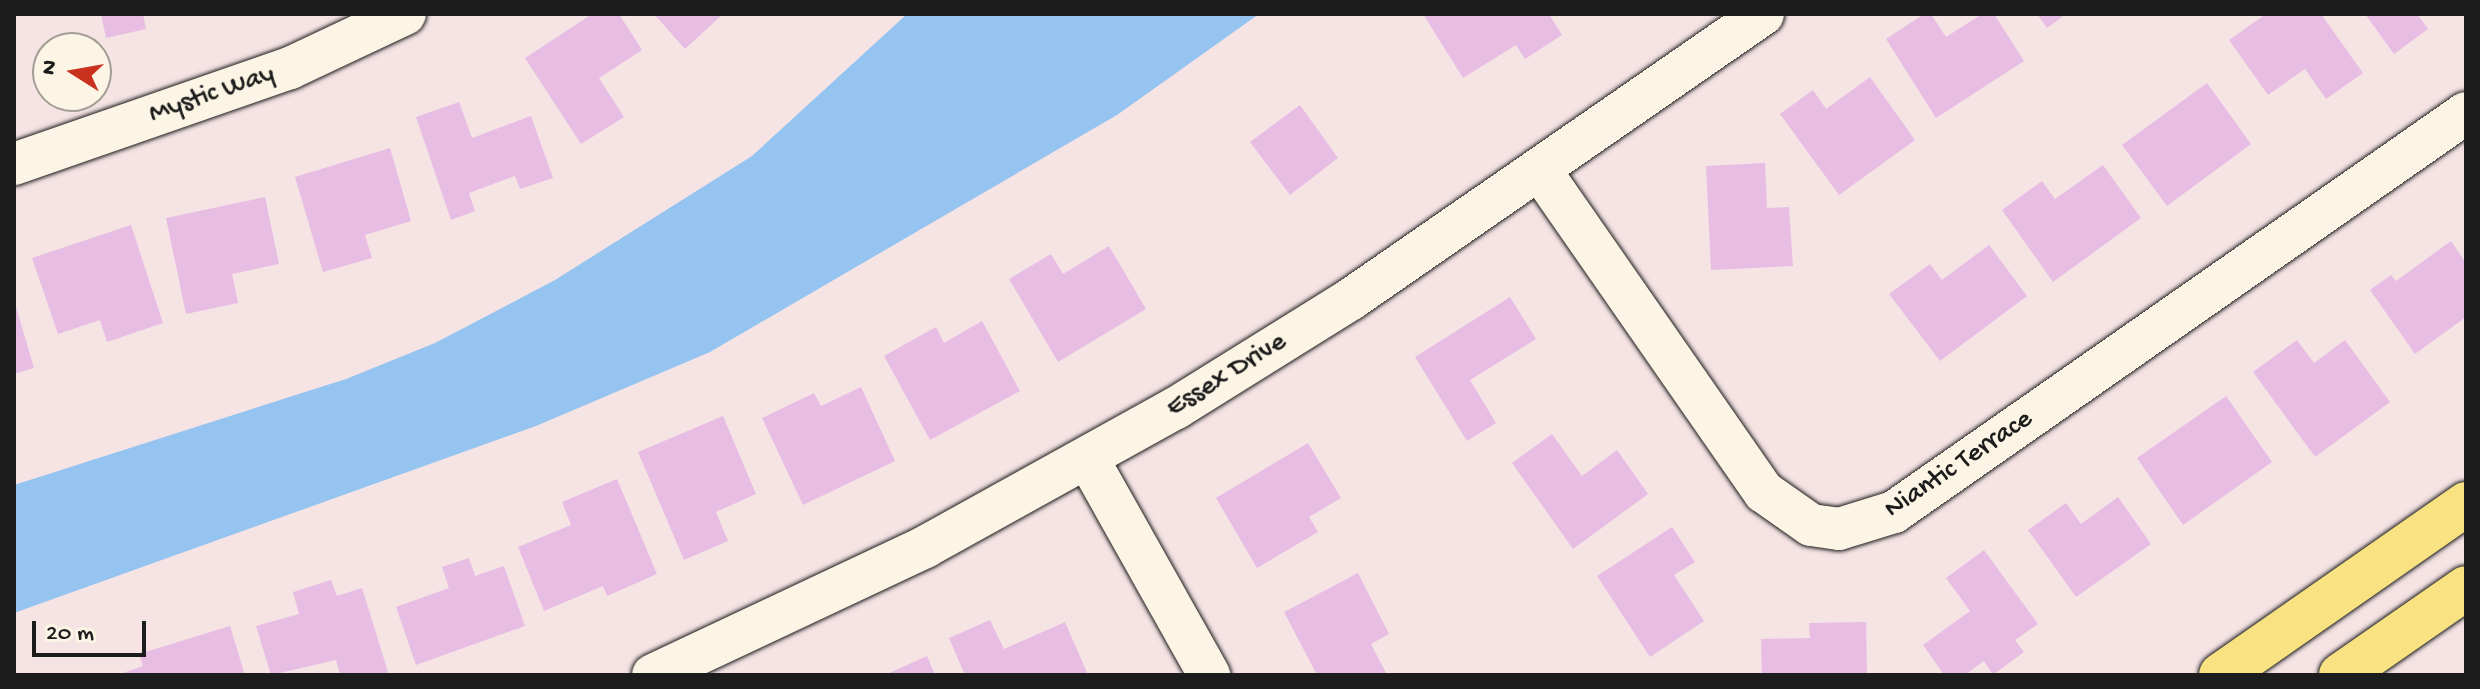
<!DOCTYPE html>
<html>
<head>
<meta charset="utf-8">
<style>
  body { margin:0 }
  #map { position:relative; width:2480px; height:689px; overflow:hidden; background:#f6e4e5; font-family:"Gochi Hand",sans-serif }
  div>[style] { position:absolute }
  .water>* { inset:0; background:#96c4f0 }
  .building>* { inset:0; background:#e7bde4 }
  .roads { filter:drop-shadow(0 0 2px #1c1c1c) drop-shadow(0 0 2px #1c1c1c) }
  .minor>* { height:42px; margin:-21px; padding:0 21px; transform-origin:21px; border-radius:21px; background:#fcf5e5 }
  .major>* { height:44px; margin:-22px; padding:0 22px; transform-origin:22px; border-radius:22px; background:#f8e281 }
  span { translate:-50% -50%; white-space:nowrap; text-align:center; line-height:1.15; -webkit-text-stroke:6px #fcf5e5; paint-order:stroke }
  .street-label { font-size:28px; color:#1c1c1c }
  .frame { position:absolute; inset:0; border:16px solid #1c1c1c; pointer-events:none }
  .north { position:absolute; left:32px; top:32px; width:80px; height:80px; box-sizing:border-box; background:#fcf5e5; border:2px solid #a29e95; border-radius:50%; rotate:281deg; font-size:22px; font-weight:700; line-height:32px; text-align:center; color:#1c1c1c }
  .north::after { content:''; display:block; margin:auto; width:28px; height:36px; background:#c8321e; clip-path:polygon(50% 0,100% 100%,50% 72%,0 100%) }
  .scale { position:absolute; left:32px; top:621px; width:114px; height:36px; box-sizing:border-box; border:4px solid #1c1c1c; border-top:0; padding-left:10px; font-size:24px; line-height:28px; white-space:nowrap; color:#1c1c1c; -webkit-text-stroke:6px #fcf5e5; paint-order:stroke }
</style>
</head>
<body>
<div id="map">
  <div class="water">
    <div style="clip-path:polygon(907px 14px,1259px 14px,1117px 115px,710px 352px,536px 426px,14px 613px,14px 485px,346px 379px,435px 343px,555px 280px,752px 156px)"></div>
  </div>
  <div class="building">
    <div style="clip-path:polygon(101px 14px,143px 14px,146px 29px,106px 38px)"></div>
    <div style="clip-path:polygon(592px 14px,619px 14px,642px 50px,599px 78px,624px 117px,581px 144px,525px 58px)"></div>
    <div style="clip-path:polygon(654px 14px,723px 14px,685px 49px)"></div>
    <div style="clip-path:polygon(1423px 14px,1549px 14px,1562px 35px,1525px 59px,1516px 45px,1463px 78px)"></div>
    <div style="clip-path:polygon(1924px 14px,1931px 14px,1946px 37px,1982px 14px,1994px 14px,2024px 61px,1936px 118px,1886px 39px)"></div>
    <div style="clip-path:polygon(2037px 14px,2066px 14px,2047px 28px)"></div>
    <div style="clip-path:polygon(2266px 14px,2321px 14px,2363px 73px,2326px 99px,2305px 69px,2268px 95px,2229px 40px)"></div>
    <div style="clip-path:polygon(2365px 14px,2417px 14px,2428px 29px,2394px 54px)"></div>
    <div style="clip-path:polygon(1870px 77px,1915px 140px,1839px 195px,1780px 114px,1813px 90px,1826px 109px)"></div>
    <div style="clip-path:polygon(2207px 83px,2251px 144px,2167px 206px,2122px 145px)"></div>
    <div style="clip-path:polygon(459px 102px,472px 138px,531px 116px,553px 178px,520px 189px,515px 176px,469px 193px,475px 211px,451px 220px,416px 117px)"></div>
    <div style="clip-path:polygon(1300px 105px,1338px 158px,1290px 195px,1250px 142px)"></div>
    <div style="clip-path:polygon(390px 148px,411px 221px,365px 235px,372px 258px,323px 272px,295px 177px)"></div>
    <div style="clip-path:polygon(1765px 163px,1767px 208px,1789px 207px,1793px 266px,1711px 270px,1706px 166px)"></div>
    <div style="clip-path:polygon(2103px 165px,2141px 218px,2053px 282px,2002px 210px,2042px 181px,2055px 199px)"></div>
    <div style="clip-path:polygon(265px 197px,279px 264px,232px 274px,238px 303px,186px 314px,166px 218px)"></div>
    <div style="clip-path:polygon(131px 225px,163px 323px,107px 342px,100px 320px,58px 334px,32px 258px)"></div>
    <div style="clip-path:polygon(2451px 241px,2466px 263px,2466px 317px,2415px 354px,2370px 290px,2391px 275px,2396px 281px)"></div>
    <div style="clip-path:polygon(1989px 245px,2027px 296px,1940px 361px,1889px 294px,1930px 264px,1942px 280px)"></div>
    <div style="clip-path:polygon(1109px 246px,1146px 309px,1058px 362px,1009px 279px,1051px 254px,1063px 274px)"></div>
    <div style="clip-path:polygon(1510px 297px,1536px 339px,1470px 380px,1496px 423px,1467px 441px,1415px 357px)"></div>
    <div style="clip-path:polygon(14px 300px,34px 368px,14px 374px)"></div>
    <div style="clip-path:polygon(982px 321px,1020px 391px,930px 440px,884px 356px,936px 327px,944px 343px)"></div>
    <div style="clip-path:polygon(2297px 340px,2314px 363px,2345px 340px,2390px 402px,2315px 457px,2253px 372px)"></div>
    <div style="clip-path:polygon(861px 387px,895px 461px,803px 505px,762px 418px,814px 393px,821px 406px)"></div>
    <div style="clip-path:polygon(2226px 396px,2272px 462px,2183px 525px,2137px 458px)"></div>
    <div style="clip-path:polygon(723px 416px,756px 494px,716px 512px,728px 541px,684px 560px,638px 452px)"></div>
    <div style="clip-path:polygon(1552px 434px,1582px 476px,1617px 450px,1648px 494px,1573px 549px,1512px 463px)"></div>
    <div style="clip-path:polygon(1308px 443px,1341px 498px,1309px 517px,1318px 532px,1257px 568px,1216px 498px)"></div>
    <div style="clip-path:polygon(617px 479px,657px 574px,607px 596px,603px 586px,544px 611px,518px 547px,571px 525px,562px 502px)"></div>
    <div style="clip-path:polygon(2118px 497px,2151px 544px,2076px 597px,2028px 530px,2066px 503px,2081px 524px)"></div>
    <div style="clip-path:polygon(1672px 527px,1695px 562px,1674px 575px,1704px 621px,1650px 657px,1597px 576px)"></div>
    <div style="clip-path:polygon(1984px 550px,2038px 624px,2015px 640px,2024px 652px,1993px 675px,1984px 661px,1965px 675px,1944px 675px,1923px 645px,1970px 611px,1946px 578px)"></div>
    <div style="clip-path:polygon(469px 558px,475px 576px,504px 566px,525px 626px,416px 665px,396px 607px,449px 588px,442px 567px)"></div>
    <div style="clip-path:polygon(1358px 573px,1389px 634px,1371px 644px,1387px 675px,1317px 675px,1284px 612px)"></div>
    <div style="clip-path:polygon(331px 580px,337px 596px,362px 588px,389px 675px,340px 675px,336px 660px,271px 675px,256px 626px,299px 614px,293px 592px)"></div>
    <div style="clip-path:polygon(990px 620px,1004px 649px,1065px 622px,1088px 675px,965px 675px,949px 638px)"></div>
    <div style="clip-path:polygon(1866px 622px,1867px 675px,1762px 675px,1761px 639px,1810px 638px,1809px 623px)"></div>
    <div style="clip-path:polygon(230px 626px,245px 675px,117px 675px,143px 666px,139px 654px)"></div>
    <div style="clip-path:polygon(927px 656px,935px 675px,885px 675px)"></div>
  </div>
  <div class="roads">
    <div class="minor">
      <div style="left:14px;top:164px;width:292px;rotate:-19.2deg"></div>
      <div style="left:290px;top:68px;width:127px;rotate:-25.2deg"></div>
      <div style="left:1540px;top:170px;width:392px;rotate:55.2deg"></div>
      <div style="left:1764px;top:492px;width:57px;rotate:35.1deg"></div>
      <div style="left:1811px;top:525px;width:28px;rotate:8deg"></div>
      <div style="left:1839px;top:529px;width:58px;rotate:-17.2deg"></div>
      <div style="left:1894px;top:512px;width:697px;rotate:-34.9deg"></div>
      <div style="left:1088px;top:459px;width:248px;rotate:60.7deg"></div>
      <div style="left:653px;top:675px;width:301px;rotate:-25.2deg"></div>
      <div style="left:925px;top:547px;width:287px;rotate:-29deg"></div>
      <div style="left:1176px;top:408px;width:206px;rotate:-31.9deg"></div>
      <div style="left:1351px;top:299px;width:501px;rotate:-34.67deg"></div>
    </div>
    <div class="major">
      <div style="left:2221px;top:675px;width:299px;rotate:-34.9deg"></div>
      <div style="left:2341px;top:675px;width:152px;rotate:-34.8deg"></div>
    </div>
  </div>
  <div class="street-label">
    <span style="left:212px;top:95px;rotate:-19deg">Mystic Way</span>
    <span style="left:1227px;top:376px;rotate:-32deg">Essex Drive</span>
    <span style="left:1959px;top:465px;rotate:-34deg">Niantic Terrace</span>
  </div>
  <div class="frame"></div>
  <div class="north">N</div>
  <div class="scale">20 m</div>
</div>
</body>
</html>
